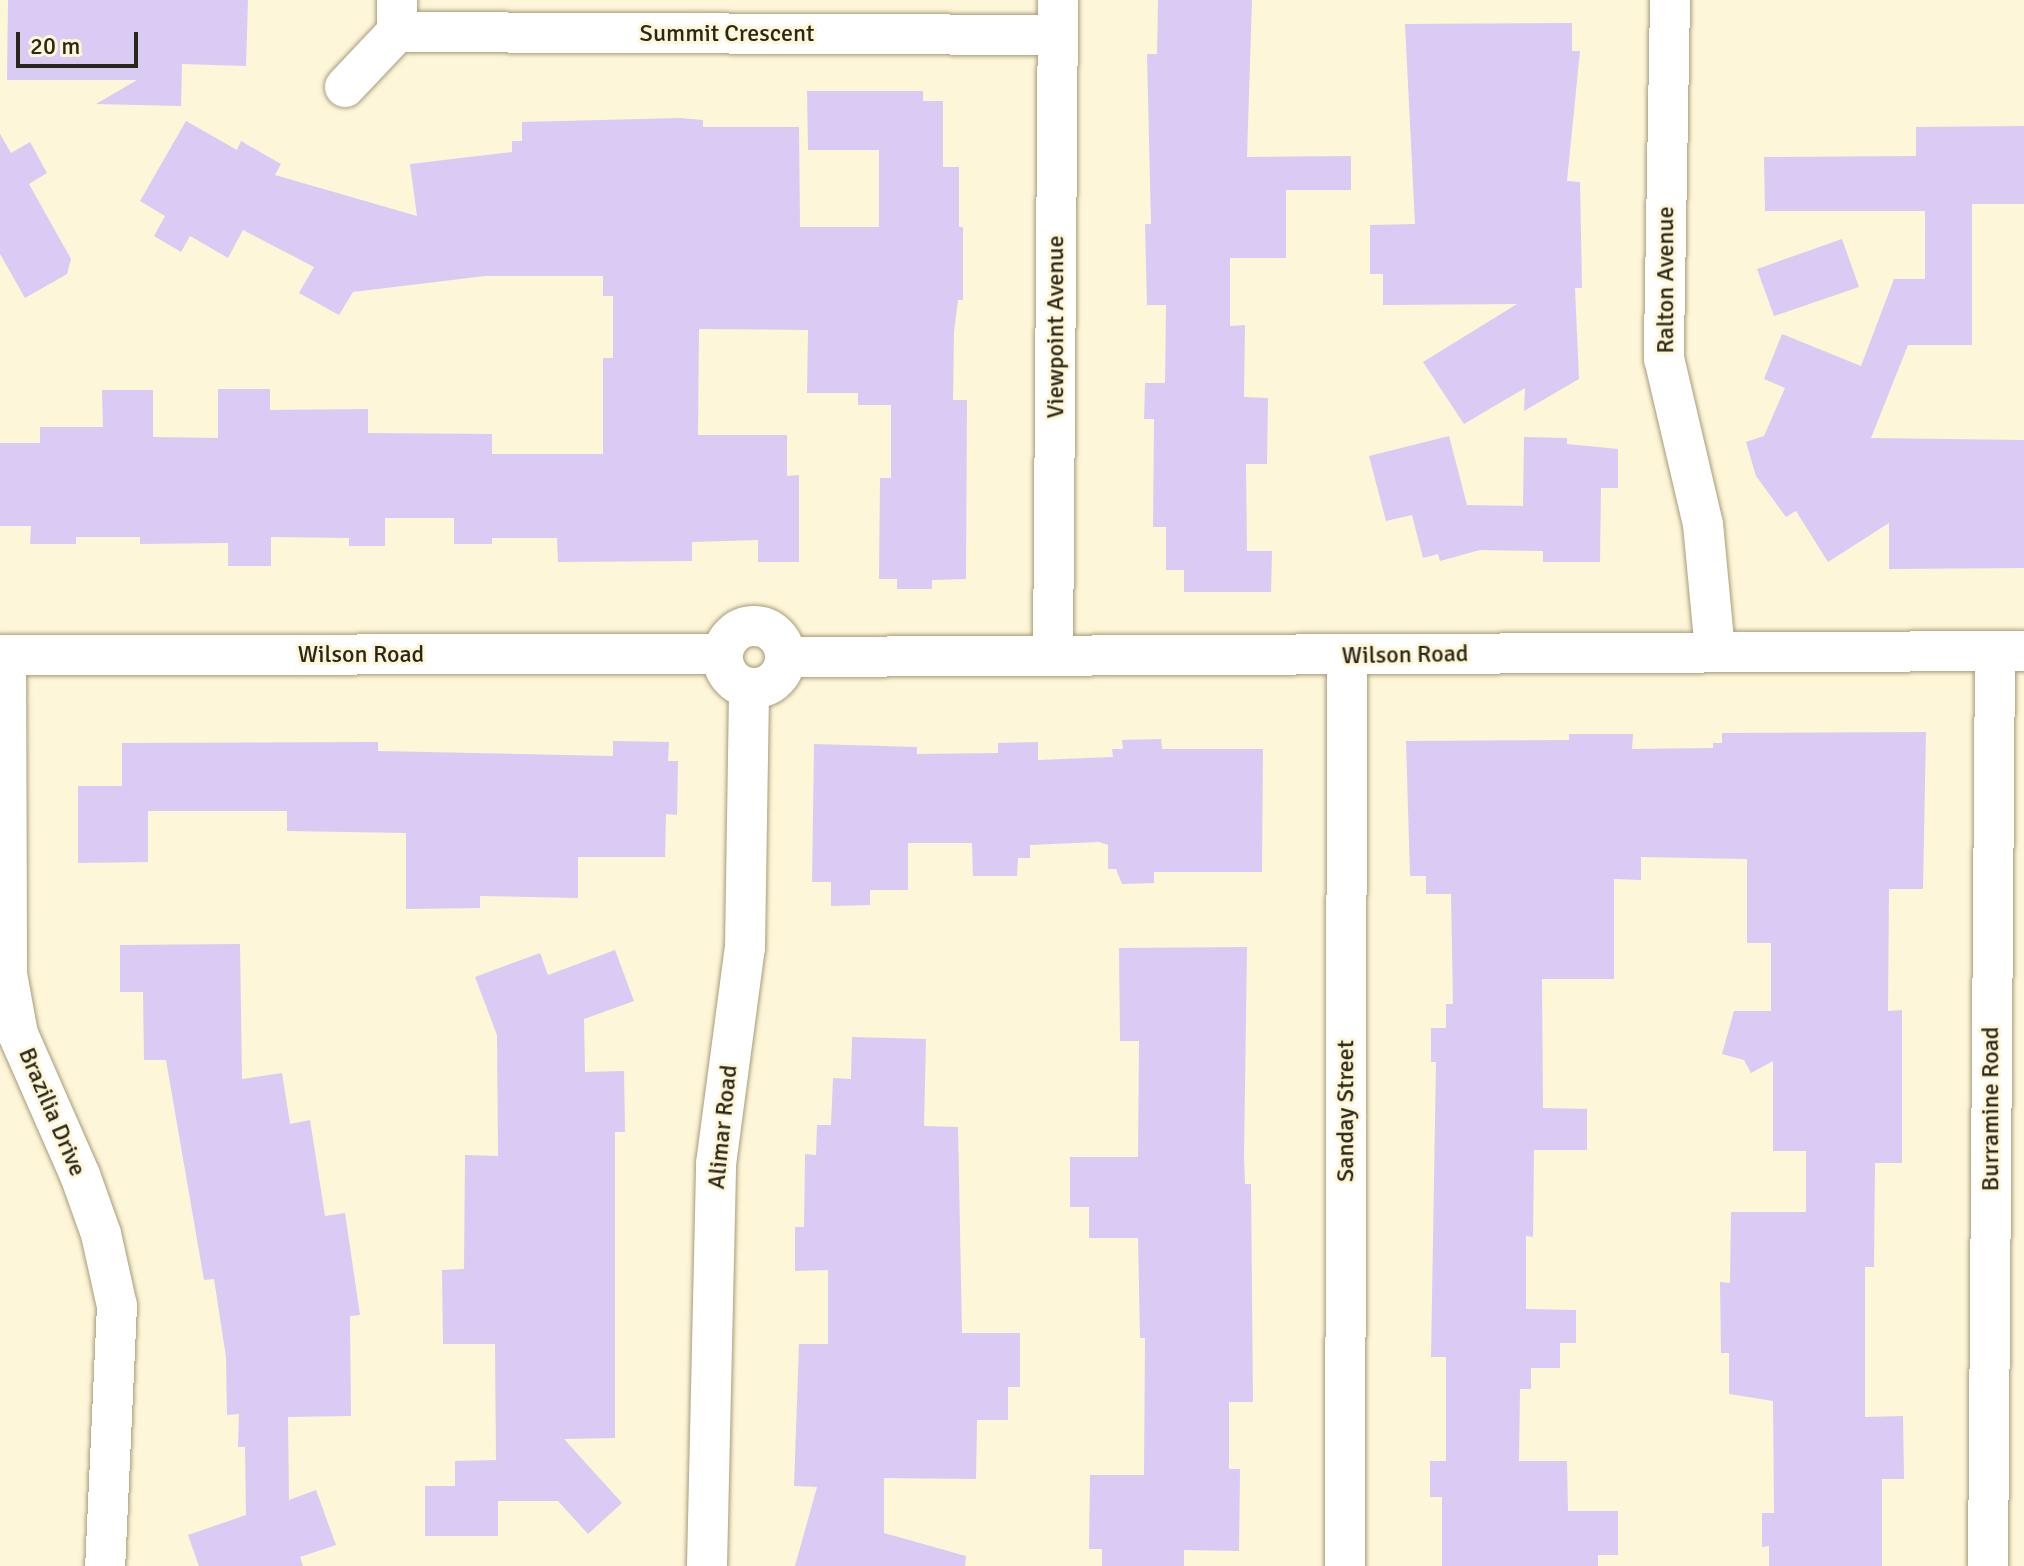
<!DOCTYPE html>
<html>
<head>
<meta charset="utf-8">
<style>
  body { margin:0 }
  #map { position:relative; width:2024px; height:1566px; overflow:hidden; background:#fef6d8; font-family:Signika,sans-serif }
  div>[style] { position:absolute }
  .building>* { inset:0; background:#d9cbf4 }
  .roads { filter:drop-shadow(0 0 2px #a69c7a) drop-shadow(0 0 2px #a69c7a) }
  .street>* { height:40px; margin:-20px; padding:0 20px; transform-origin:20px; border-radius:20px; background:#fff }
  .street>.ring { margin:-20px; padding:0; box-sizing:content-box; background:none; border:40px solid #fff; border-radius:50% }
  span { translate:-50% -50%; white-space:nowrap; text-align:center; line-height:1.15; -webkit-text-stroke:6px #fef6d8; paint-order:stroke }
  .street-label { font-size:24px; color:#2a2618 }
  .scale { position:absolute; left:16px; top:32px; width:122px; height:36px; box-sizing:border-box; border:4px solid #2a2618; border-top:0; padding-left:10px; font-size:24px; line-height:28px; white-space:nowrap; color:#2a2618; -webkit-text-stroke:6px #fef6d8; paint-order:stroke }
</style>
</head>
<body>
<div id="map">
  <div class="building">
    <div style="clip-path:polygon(8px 0,248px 0,246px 66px,182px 64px,181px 106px,96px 104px,137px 80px,7px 80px)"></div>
    <div style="clip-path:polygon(1158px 0,1252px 0,1247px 157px,1351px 156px,1351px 190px,1286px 190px,1286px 258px,1230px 258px,1230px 326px,1245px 325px,1244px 397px,1268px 398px,1267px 464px,1246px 464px,1247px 551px,1272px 551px,1271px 592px,1184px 592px,1184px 570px,1166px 570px,1166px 527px,1153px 527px,1154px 419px,1144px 419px,1145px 383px,1165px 383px,1166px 305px,1147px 305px,1145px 224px,1151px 224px,1147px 54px,1157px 54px)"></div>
    <div style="clip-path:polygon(1572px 23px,1572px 51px,1580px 51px,1567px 181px,1580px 182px,1582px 288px,1575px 288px,1579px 379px,1524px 411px,1525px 388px,1464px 424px,1423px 362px,1517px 304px,1383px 305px,1383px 274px,1370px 274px,1370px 225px,1415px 224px,1405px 24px)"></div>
    <div style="clip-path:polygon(807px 91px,923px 91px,923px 101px,943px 101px,943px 167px,959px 167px,959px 227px,963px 227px,963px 300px,958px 300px,954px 332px,953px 400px,967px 400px,966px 579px,932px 580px,932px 589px,897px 589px,897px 579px,879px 579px,880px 478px,891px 478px,891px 405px,858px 405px,858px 393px,807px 393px,808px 330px,699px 329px,698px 435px,787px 435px,787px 476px,799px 475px,799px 562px,758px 562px,758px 540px,692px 542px,692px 561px,558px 562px,557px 538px,492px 538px,492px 544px,454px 544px,454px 518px,385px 518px,385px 546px,349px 546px,349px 538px,271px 537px,271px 566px,228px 566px,228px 543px,140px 544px,140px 537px,76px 537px,76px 544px,30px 544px,31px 526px,0 526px,0 443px,40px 443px,40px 427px,103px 427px,102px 390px,153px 390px,153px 437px,218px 438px,218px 389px,270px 389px,270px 410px,368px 409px,368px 433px,492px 434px,492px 454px,603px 454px,603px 358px,613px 358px,613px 296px,603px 296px,603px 276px,485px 276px,353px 292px,339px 315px,299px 293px,314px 267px,243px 230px,228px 258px,190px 236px,181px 252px,154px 236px,165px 216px,140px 201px,186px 121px,237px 150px,241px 141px,281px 164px,275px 175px,417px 216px,410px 164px,512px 152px,512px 141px,522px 141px,522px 122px,680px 118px,703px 120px,703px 127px,799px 127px,800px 227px,879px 227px,879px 150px,808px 150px)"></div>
    <div style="clip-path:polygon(2024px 126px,2024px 204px,1972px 204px,1972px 345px,1908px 345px,1871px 438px,2024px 440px,2024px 568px,1889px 569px,1889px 523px,1828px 562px,1796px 511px,1786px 517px,1756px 476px,1746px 442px,1764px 436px,1785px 388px,1764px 379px,1782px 334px,1861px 366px,1894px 279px,1925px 279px,1925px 211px,1765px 211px,1764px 157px,1916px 156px,1916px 127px)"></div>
    <div style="clip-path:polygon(0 134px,11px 153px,30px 142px,47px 173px,29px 184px,71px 259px,67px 274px,25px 298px,0 254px)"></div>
    <div style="clip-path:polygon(1842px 239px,1859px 287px,1774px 316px,1757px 269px)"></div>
    <div style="clip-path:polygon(1449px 436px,1467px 505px,1523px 506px,1524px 437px,1567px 438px,1567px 444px,1618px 449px,1618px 488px,1601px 488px,1600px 562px,1543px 562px,1543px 551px,1480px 550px,1440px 561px,1438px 554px,1423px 558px,1412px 515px,1386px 521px,1369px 456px)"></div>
    <div style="clip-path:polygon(1926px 732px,1923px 889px,1889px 889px,1888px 1011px,1902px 1010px,1902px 1163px,1875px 1163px,1874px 1267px,1865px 1267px,1865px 1417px,1903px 1416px,1904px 1479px,1882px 1479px,1882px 1566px,1769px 1566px,1769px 1546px,1762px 1547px,1762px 1513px,1774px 1513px,1773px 1401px,1729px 1394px,1729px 1353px,1721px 1353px,1720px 1282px,1730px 1283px,1731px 1212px,1806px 1212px,1806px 1151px,1773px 1151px,1773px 1061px,1751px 1073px,1744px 1060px,1722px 1054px,1734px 1011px,1771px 1011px,1771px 943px,1747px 943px,1747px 859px,1641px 857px,1641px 880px,1614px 879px,1614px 979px,1542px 979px,1543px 1108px,1587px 1109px,1587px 1150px,1534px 1150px,1533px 1237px,1526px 1236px,1526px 1309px,1576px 1310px,1576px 1343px,1560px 1343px,1560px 1368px,1531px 1368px,1531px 1389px,1520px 1389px,1519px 1461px,1567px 1461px,1568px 1511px,1618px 1511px,1618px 1555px,1598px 1555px,1598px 1566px,1442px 1566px,1442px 1497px,1430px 1497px,1430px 1461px,1446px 1461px,1446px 1357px,1431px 1357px,1436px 1062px,1431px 1062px,1431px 1028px,1446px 1028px,1446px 1004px,1453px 1004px,1451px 894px,1426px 894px,1426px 876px,1410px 876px,1406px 741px,1569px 740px,1569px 734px,1633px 734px,1632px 749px,1713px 748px,1713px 743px,1722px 743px,1722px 733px)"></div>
    <div style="clip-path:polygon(1161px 739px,1162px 749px,1263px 749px,1262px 872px,1154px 872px,1154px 883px,1122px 884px,1116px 869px,1108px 869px,1108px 845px,1099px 842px,1030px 845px,1030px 858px,1018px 858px,1017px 876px,973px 876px,972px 843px,908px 843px,908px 890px,870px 890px,870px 905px,831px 906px,831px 882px,812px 882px,814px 744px,917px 747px,917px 754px,998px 753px,998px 743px,1038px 742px,1038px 760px,1113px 757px,1112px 749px,1123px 749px,1122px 740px)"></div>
    <div style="clip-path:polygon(613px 741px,669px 742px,668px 761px,678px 761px,677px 815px,666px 814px,665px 857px,578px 857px,578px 898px,480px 896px,480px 908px,406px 909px,406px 833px,287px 831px,287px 811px,148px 811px,148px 862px,78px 863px,78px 786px,122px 786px,122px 743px,378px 742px,378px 751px,613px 756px)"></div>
    <div style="clip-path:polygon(240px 944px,242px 1079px,282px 1073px,290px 1124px,310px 1120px,325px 1216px,345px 1213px,360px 1315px,350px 1316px,351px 1416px,288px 1417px,289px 1500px,316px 1490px,336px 1545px,300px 1557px,303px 1566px,199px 1566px,188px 1535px,246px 1515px,245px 1447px,238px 1447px,239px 1414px,227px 1415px,226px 1357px,214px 1279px,204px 1280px,166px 1060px,144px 1060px,143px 992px,120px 992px,120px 945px)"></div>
    <div style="clip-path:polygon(1247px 947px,1244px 1157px,1245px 1184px,1251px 1184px,1253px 1402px,1229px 1402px,1229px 1469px,1240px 1469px,1239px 1551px,1184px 1550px,1184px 1566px,1102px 1566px,1102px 1549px,1089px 1549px,1090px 1475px,1144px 1475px,1145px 1338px,1140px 1338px,1138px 1238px,1089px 1238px,1089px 1207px,1070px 1207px,1070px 1157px,1138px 1157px,1139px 1041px,1120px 1041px,1119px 948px)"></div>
    <div style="clip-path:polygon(615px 950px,634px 1001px,584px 1019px,585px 1072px,624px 1071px,625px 1132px,615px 1132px,615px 1438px,564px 1439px,622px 1503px,588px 1534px,558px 1501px,498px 1501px,498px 1536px,425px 1536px,425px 1486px,455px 1486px,455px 1461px,496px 1460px,495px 1344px,443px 1344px,442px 1270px,464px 1269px,465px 1155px,498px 1156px,497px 1035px,475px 977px,540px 953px,548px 975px)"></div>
    <div style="clip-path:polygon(852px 1037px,926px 1039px,924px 1126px,958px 1127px,962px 1333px,1020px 1333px,1020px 1387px,1008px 1387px,1008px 1420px,977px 1420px,976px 1479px,884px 1478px,884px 1533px,966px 1556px,965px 1566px,795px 1566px,817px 1487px,794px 1486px,799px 1344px,828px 1344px,828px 1270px,795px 1271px,795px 1227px,804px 1227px,805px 1154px,816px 1155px,817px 1125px,831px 1125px,833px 1078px,851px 1079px)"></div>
  </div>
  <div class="roads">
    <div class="street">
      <div style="left:397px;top:0;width:32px;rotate:90deg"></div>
      <div style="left:397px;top:32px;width:661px;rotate:0.26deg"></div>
      <div style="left:1670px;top:0;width:358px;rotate:91deg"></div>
      <div style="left:1664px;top:358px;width:171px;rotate:76.8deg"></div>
      <div style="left:1703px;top:524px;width:128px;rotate:84.6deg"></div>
      <div style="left:345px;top:87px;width:76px;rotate:-46.6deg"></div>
      <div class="ring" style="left:723px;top:626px;width:22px;height:22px"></div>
      <div style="left:0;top:655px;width:723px;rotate:-0.08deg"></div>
      <div style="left:6px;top:655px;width:319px;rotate:89.8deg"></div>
      <div style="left:7px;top:974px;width:61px;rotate:79.6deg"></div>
      <div style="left:18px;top:1034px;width:154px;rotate:66.3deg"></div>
      <div style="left:80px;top:1175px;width:63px;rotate:70.4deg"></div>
      <div style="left:101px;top:1234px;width:74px;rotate:77.5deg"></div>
      <div style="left:117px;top:1306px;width:260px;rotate:92.6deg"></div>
      <div style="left:1053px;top:655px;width:655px;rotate:-89.56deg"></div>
      <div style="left:786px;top:657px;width:1238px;rotate:-0.28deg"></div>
      <div style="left:707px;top:1566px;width:402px;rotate:-88.7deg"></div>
      <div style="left:716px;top:1164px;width:218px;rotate:-82.4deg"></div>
      <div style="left:745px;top:948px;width:260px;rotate:-89.1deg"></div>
      <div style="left:1345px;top:1566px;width:909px;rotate:-89.87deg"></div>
      <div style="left:1988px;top:1566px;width:915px;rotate:-89.56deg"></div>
    </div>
  </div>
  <div class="street-label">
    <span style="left:727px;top:34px">Summit Crescent</span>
    <span style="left:1666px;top:280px;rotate:-90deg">Ralton Avenue</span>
    <span style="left:1056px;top:327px;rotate:-90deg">Viewpoint Avenue</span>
    <span style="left:361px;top:655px">Wilson Road</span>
    <span style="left:1405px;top:655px;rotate:-1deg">Wilson Road</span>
    <span style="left:1991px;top:1109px;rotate:-90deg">Burramine Road</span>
    <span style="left:1346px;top:1111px;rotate:-90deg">Sanday Street</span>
    <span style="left:52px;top:1112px;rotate:67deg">Brazilia Drive</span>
    <span style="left:723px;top:1127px;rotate:-84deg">Alimar Road</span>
  </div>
  <div class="scale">20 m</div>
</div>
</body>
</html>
